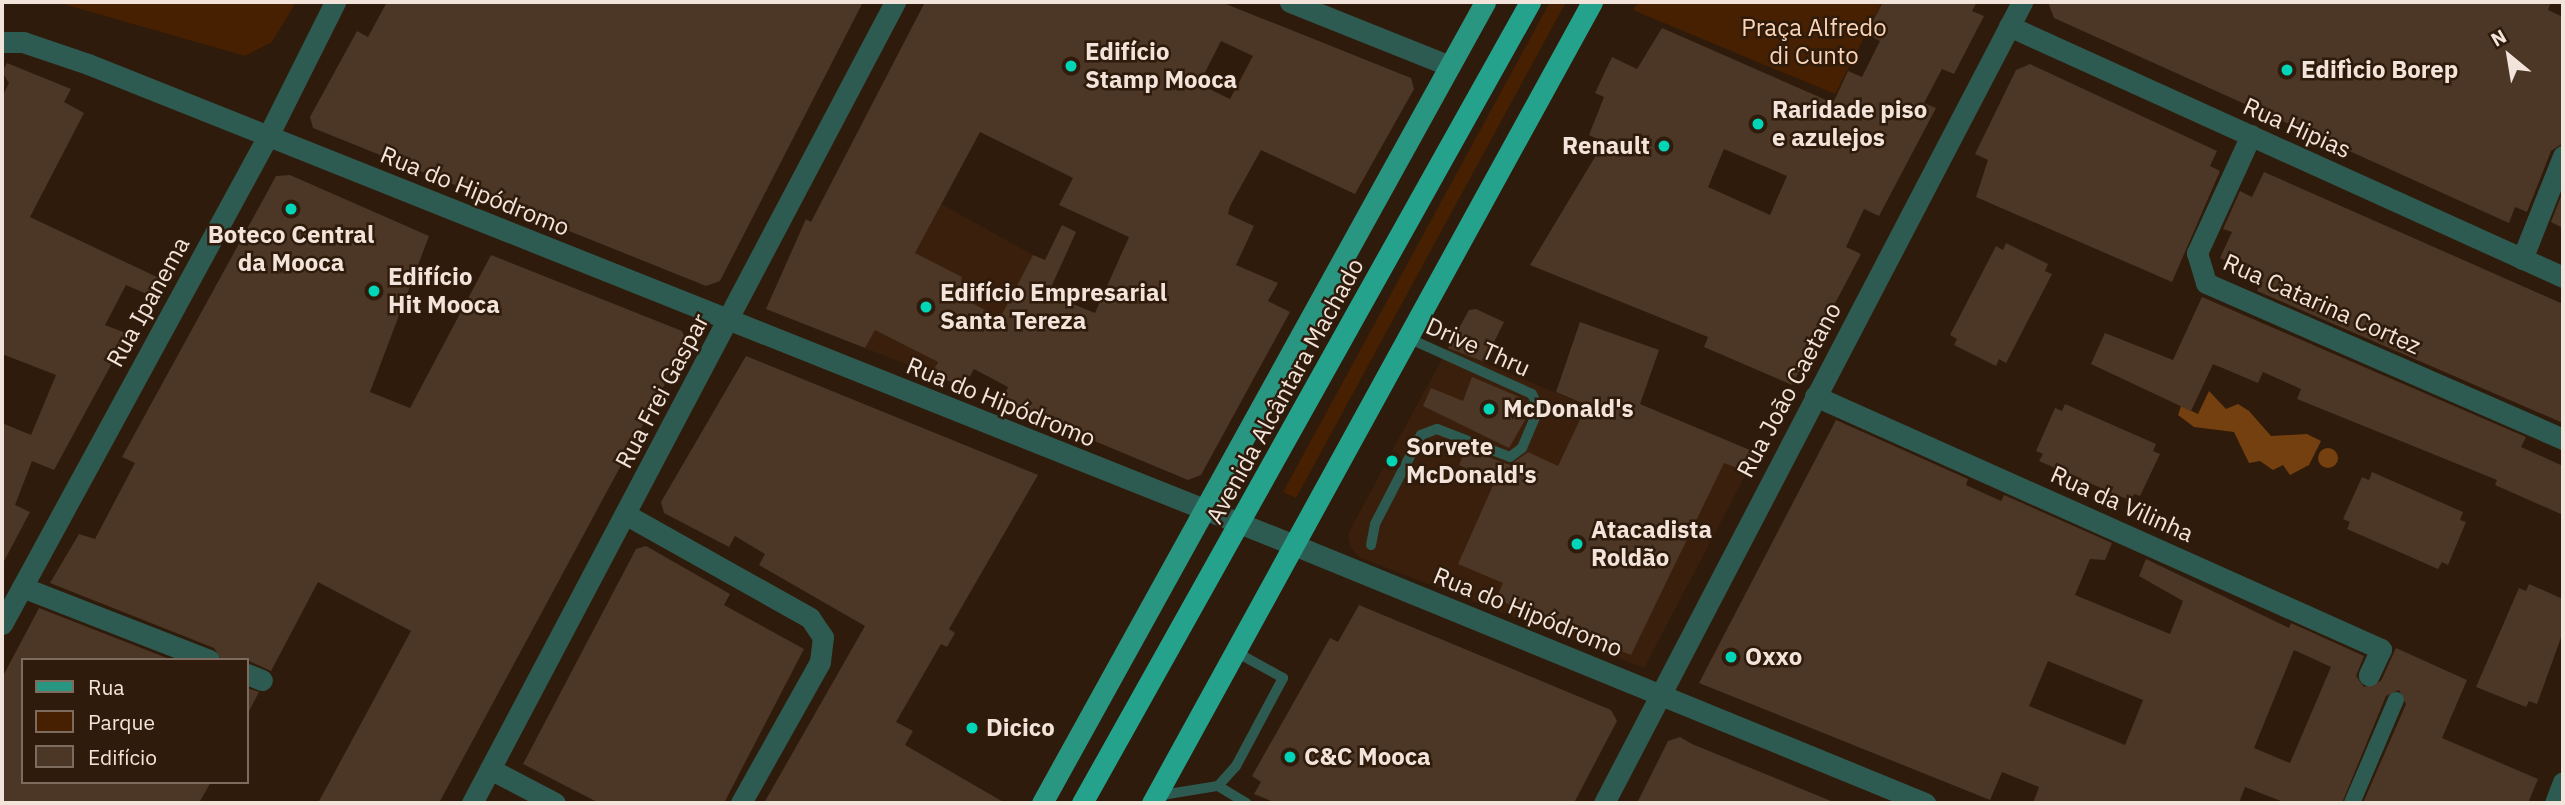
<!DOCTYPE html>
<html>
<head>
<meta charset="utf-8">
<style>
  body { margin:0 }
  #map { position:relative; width:2565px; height:805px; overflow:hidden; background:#2f1b0b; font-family:"IBM Plex Sans",sans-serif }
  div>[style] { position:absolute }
  .built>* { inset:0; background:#3a200c }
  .green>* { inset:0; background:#462000 }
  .water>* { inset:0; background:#75400f }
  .round { border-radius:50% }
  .building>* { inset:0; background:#4c3625 }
  .service>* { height:10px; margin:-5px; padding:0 5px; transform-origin:5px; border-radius:5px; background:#2e5b51 }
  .pedestrian>* { height:16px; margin:-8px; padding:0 8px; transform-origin:8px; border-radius:8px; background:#2e5b51 }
  .minor>* { height:21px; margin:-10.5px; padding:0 10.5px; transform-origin:10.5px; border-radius:10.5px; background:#2e5b51 }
  .tertiary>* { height:21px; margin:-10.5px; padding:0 10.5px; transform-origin:10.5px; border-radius:10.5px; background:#2e5b51 }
  .primary>* { height:21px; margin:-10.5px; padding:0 10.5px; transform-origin:10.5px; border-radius:10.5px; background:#299682 }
  .trunk>* { height:21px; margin:-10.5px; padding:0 10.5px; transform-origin:10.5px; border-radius:10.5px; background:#24a28c }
  .dots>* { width:19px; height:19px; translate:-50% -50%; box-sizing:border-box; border:4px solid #2f1b0b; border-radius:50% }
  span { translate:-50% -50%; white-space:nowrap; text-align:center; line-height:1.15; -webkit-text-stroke:5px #2f1b0b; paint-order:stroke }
  .park-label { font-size:24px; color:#fbd3b6 }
  .poi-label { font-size:24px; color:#f2e4da; font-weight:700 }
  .left { translate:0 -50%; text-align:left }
  .right { translate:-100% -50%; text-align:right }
  .street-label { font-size:24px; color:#f2e4da }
  .frame { position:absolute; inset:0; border:4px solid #f2e4da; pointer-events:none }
  .legend { position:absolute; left:21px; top:658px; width:228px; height:126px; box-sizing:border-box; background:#2f1b0b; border:2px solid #7d6b5e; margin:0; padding:9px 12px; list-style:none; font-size:21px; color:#f2e4da }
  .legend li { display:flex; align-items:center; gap:14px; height:35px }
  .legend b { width:35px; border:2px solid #7d6b5e }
  .north { position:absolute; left:2474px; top:21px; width:70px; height:70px; -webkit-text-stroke:5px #2f1b0b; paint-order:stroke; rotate:330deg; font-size:19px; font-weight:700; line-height:28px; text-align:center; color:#f2e4da }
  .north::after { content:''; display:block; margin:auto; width:24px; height:32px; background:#f2e4da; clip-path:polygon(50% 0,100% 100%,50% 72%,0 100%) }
</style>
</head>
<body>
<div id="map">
  <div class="built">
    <div style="clip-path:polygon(941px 204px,1033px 255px,1000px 318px,969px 302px,931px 374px,865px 348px)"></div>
    <div style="clip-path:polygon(1448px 348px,1747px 472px,1644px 668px,1359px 557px,1351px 547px,1348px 534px,1386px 463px,1394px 468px,1398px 460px,1390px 455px)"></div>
  </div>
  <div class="green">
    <div style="clip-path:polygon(56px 2px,296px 2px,272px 42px,245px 56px)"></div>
    <div style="clip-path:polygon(1550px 2px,1566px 2px,1296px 498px,1283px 492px)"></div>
    <div style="clip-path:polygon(1638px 2px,1882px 2px,1835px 94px,1633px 10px)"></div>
  </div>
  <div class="water">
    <div style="clip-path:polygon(2209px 391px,2226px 409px,2238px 404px,2249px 411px,2271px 436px,2307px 434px,2321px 441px,2309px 465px,2290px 475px,2283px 465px,2273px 470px,2260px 461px,2249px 463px,2234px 432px,2194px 427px,2178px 415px,2181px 406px,2198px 414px)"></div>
    <div class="round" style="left:2318px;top:448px;width:20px;height:20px"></div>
  </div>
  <div class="building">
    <div style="clip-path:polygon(387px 2px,863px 2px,720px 281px,706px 286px,313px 128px,310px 117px,357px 31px,368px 37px)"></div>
    <div style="clip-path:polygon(evenodd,925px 2px,1221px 2px,1411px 78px,1414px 89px,1355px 194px,1261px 150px,1230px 206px,1228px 214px,1254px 226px,1236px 265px,1278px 283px,1268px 301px,1290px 312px,1201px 475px,1188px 480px,1001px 402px,1008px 387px,974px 369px,964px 387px,931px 374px,938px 362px,875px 330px,865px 348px,766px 309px,806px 219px,811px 222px,925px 2px,1221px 41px,1253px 56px,1230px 99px,1199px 84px,1221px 41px,925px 2px,980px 132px,1073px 178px,1059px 205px,1129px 237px,1095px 313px,1048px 294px,1076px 232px,1062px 225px,1045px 260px,1033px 255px,1000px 318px,959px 296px,962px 277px,915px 253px,980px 132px)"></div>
    <div style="clip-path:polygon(evenodd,1883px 2px,1977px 2px,1972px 11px,1984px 16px,1954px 74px,1942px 69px,1924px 103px,1936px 108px,1879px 216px,1864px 209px,1846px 247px,1861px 254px,1792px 385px,1704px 347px,1708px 337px,1530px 265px,1604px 142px,1589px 135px,1604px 97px,1595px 93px,1612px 57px,1637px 69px,1662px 28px,1833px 103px,1848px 71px,1862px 77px,1880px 41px,1866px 34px,1883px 2px,1724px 149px,1787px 176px,1770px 215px,1708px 187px,1724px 149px)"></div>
    <div style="clip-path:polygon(2048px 2px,2551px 2px,2548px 10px,2563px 17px,2563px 143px,2551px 151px,2527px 212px,2515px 207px,2509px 223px,2054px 18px)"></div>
    <div style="clip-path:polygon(7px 63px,71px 89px,64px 102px,84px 113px,30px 217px,159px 278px,149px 295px,126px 285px,105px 325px,128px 334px,54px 470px,32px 461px,15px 505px,30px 512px,2px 565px,2px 423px,31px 435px,56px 375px,2px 354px,2px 97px,9px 83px,2px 72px)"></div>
    <div style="clip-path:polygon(2030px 64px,2217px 151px,2210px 166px,2220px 171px,2172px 282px,1976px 197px,1988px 160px,1975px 154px,2016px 70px)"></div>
    <div style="clip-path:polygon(2264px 172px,2563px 304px,2563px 423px,2257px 291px,2263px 277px,2220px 258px,2232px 232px,2223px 229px,2240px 191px,2252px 197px)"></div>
    <div style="clip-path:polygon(290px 175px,429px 236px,370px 392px,410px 408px,491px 255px,682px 331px,687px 343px,439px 803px,318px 803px,411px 631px,318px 582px,271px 671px,247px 660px,222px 660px,214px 648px,50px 583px,79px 534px,95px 539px,135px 463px,122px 457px,276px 176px)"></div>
    <div style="clip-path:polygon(2563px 191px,2563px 228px,2551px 222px)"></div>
    <div style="clip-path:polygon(2006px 243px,2048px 264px,2045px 271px,2052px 274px,2006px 363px,1999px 359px,1996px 366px,1954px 345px,1957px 339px,1950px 335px,1996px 246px,2003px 250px)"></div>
    <div style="clip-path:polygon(2202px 297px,2526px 437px,2521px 447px,2563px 466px,2563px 515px,2495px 485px,2497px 480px,2297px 399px,2301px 389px,2263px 372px,2258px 383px,2213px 364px,2191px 411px,2091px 364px,2105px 333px,2173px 360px)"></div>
    <div style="clip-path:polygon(1476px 309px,1504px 322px,1484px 362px,1448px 348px,1469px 310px)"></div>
    <div style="clip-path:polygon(1580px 322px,1659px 350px,1640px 404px,1757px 453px,1747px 472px,1724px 463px,1631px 655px,1496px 599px,1503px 583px,1458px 564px,1495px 481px,1459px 465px,1466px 449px,1510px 465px,1528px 452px,1558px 466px,1587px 405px,1556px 392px)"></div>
    <div style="clip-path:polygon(746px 356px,1038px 475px,949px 629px,955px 633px,947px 647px,941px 644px,896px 722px,913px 731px,905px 745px,1005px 803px,764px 803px,865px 626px,759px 565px,765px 554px,735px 536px,729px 547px,664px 513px,661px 502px)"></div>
    <div style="clip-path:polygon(1472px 377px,1524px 399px,1517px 416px,1525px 420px,1509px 448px,1423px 406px,1431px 388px,1463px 401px)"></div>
    <div style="clip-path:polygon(2065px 404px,2156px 444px,2153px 451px,2160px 454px,2140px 496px,2134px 494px,2131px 501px,2039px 461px,2043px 454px,2036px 451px,2055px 408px,2062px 411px)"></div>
    <div style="clip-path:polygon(evenodd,1836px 420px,1968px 479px,1966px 485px,2001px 501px,2004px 495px,2112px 543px,2105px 560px,2090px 559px,2075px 595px,2170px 634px,2183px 601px,2139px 576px,2146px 559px,2289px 628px,2291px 623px,2364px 656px,2356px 676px,2364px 687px,2381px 681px,2396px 648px,2467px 680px,2442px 738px,2538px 779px,2528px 803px,2363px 803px,2406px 704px,2399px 690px,2386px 696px,2342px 803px,2286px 803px,2245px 787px,2239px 803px,2033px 803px,2039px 787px,2002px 772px,1990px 800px,1699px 683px,1836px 420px,2294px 650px,2331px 667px,2290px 763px,2254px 748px,2294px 650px,1836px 420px,2048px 661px,2143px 700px,2125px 745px,2029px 706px,2048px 661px)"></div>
    <div style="clip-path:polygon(2372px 472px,2463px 512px,2460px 520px,2466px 522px,2448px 565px,2442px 562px,2438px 569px,2347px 529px,2350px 522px,2343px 519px,2362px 477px,2369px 480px)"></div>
    <div style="clip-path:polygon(646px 546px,730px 594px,724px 605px,804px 649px,724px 803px,599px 803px,523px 764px,636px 549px)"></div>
    <div style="clip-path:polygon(2529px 584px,2563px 599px,2563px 632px,2537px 704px,2529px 701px,2526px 707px,2476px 687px,2519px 588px,2526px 591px)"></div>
    <div style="clip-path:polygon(1359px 605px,1611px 710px,1617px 721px,1574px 803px,1276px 803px,1254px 794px,1261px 782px,1252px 776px,1330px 638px,1338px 642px)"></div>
    <div style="clip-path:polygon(39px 608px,172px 660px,23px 660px,23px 782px,211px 782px,199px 803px,2px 803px,2px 678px)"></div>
    <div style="clip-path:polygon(247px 688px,259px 692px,247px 715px)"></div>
    <div style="clip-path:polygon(1680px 737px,1692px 744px,1836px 803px,1637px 803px,1668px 741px)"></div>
  </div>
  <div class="service">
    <div style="left:1371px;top:545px;width:21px;rotate:-79deg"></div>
    <div style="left:1375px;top:524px;width:100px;rotate:-62.7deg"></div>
    <div style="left:1421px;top:435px;width:17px;rotate:-21deg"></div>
    <div style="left:1437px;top:429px;width:78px;rotate:21deg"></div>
    <div style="left:1510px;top:457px;width:15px;rotate:-37deg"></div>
    <div style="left:1522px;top:448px;width:43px;rotate:-67deg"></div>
    <div style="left:1539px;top:408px;width:16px;rotate:-117deg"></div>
    <div style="left:1532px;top:394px;width:136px;rotate:-155.7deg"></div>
    <div style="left:1218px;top:786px;width:33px;rotate:31deg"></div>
    <div style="left:1156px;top:796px;width:63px;rotate:-9.2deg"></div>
    <div style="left:1218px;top:786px;width:27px;rotate:-48deg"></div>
    <div style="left:1236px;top:766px;width:100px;rotate:-61.9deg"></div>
    <div style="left:1283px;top:678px;width:54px;rotate:-151deg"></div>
  </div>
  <div class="pedestrian">
    <div style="left:2352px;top:803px;width:112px;rotate:-66.9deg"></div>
  </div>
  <div class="minor">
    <div style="left:1290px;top:2px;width:172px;rotate:21.8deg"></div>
    <div style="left:2009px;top:26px;width:608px;rotate:24.37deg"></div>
    <div style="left:2251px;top:135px;width:130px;rotate:114.6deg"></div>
    <div style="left:2197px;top:253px;width:31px;rotate:73deg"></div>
    <div style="left:2206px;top:283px;width:390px;rotate:23.6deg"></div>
    <div style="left:2522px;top:259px;width:111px;rotate:-68.3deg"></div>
    <div style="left:1815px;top:396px;width:620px;rotate:24.08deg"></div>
    <div style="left:2381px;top:649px;width:29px;rotate:115deg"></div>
    <div style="left:625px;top:514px;width:212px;rotate:29.3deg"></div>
    <div style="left:810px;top:618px;width:23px;rotate:56deg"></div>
    <div style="left:823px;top:637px;width:25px;rotate:97deg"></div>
    <div style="left:820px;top:662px;width:162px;rotate:119.3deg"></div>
    <div style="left:1294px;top:545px;width:682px;rotate:22.24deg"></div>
    <div style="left:22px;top:587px;width:201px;rotate:21.3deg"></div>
    <div style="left:2px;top:624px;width:556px;rotate:-61.41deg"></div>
    <div style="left:247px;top:674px;width:16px;rotate:22deg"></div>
    <div style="left:490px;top:769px;width:73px;rotate:27.6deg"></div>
    <div style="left:472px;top:803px;width:906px;rotate:-62.16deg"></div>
    <div style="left:1604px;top:803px;width:904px;rotate:-62.44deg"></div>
    <div style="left:2555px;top:803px;width:22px;rotate:-69deg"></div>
  </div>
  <div class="tertiary">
    <div style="left:2px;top:42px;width:21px"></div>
    <div style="left:23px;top:42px;width:69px;rotate:18.7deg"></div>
    <div style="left:88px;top:64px;width:1298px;rotate:21.74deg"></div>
    <div style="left:268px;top:136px;width:150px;rotate:-63.4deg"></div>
  </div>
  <div class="primary">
    <div style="left:1042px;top:803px;width:915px;rotate:-61.05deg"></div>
  </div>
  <div class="trunk">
    <div style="left:1082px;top:803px;width:918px;rotate:-60.78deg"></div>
    <div style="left:1152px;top:803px;width:914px;rotate:-61.22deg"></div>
  </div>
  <div class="dots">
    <div style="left:1071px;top:66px;background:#00d5b7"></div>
    <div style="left:2287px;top:70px;background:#00d5b7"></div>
    <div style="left:1758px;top:124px;background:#00d5b7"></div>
    <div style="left:1664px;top:146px;background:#00d5b7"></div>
    <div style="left:291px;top:209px;background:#00d5b7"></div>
    <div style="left:374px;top:291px;background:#00d5b7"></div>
    <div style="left:926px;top:307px;background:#00d5b7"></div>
    <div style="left:1489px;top:409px;background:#00d5b7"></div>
    <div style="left:1392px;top:461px;background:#00d5b7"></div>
    <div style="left:1577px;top:544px;background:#00d5b7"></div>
    <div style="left:1731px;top:657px;background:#00d5b7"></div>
    <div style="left:972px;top:728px;background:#00d5b7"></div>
    <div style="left:1290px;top:757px;background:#00d5b7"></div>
  </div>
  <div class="park-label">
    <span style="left:1814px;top:42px">Praça Alfredo<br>di Cunto</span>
  </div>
  <div class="poi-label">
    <span class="left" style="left:1085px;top:66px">Edifício<br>Stamp Mooca</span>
    <span class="left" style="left:2301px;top:70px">Edifìcio Borep</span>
    <span class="left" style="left:1772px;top:124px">Raridade piso<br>e azulejos</span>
    <span class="right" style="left:1650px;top:146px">Renault</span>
    <span style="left:291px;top:249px">Boteco Central<br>da Mooca</span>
    <span class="left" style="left:388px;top:291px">Edifício<br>Hit Mooca</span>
    <span class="left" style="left:940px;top:307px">Edifício Empresarial<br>Santa Tereza</span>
    <span class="left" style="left:1503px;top:409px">McDonald's</span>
    <span class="left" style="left:1406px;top:461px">Sorvete<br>McDonald's</span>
    <span class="left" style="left:1591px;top:544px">Atacadista<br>Roldão</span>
    <span class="left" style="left:1745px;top:657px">Oxxo</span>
    <span class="left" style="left:986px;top:728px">Dicico</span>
    <span class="left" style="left:1304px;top:757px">C&amp;C Mooca</span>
  </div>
  <div class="street-label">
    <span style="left:2297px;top:128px;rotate:24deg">Rua Hipias</span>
    <span style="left:475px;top:191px;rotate:22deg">Rua do Hipódromo</span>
    <span style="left:148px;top:302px;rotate:-61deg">Rua Ipanema</span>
    <span style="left:2322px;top:304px;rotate:24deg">Rua Catarina Cortez</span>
    <span style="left:1478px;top:347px;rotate:24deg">Drive Thru</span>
    <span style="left:1789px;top:390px;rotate:-62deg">Rua João Caetano</span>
    <span style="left:662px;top:391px;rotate:-62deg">Rua Frei Gaspar</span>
    <span style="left:1285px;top:391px;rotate:-61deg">Avenida Alcântara Machado</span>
    <span style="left:1001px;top:402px;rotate:22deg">Rua do Hipódromo</span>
    <span style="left:2122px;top:504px;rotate:24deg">Rua da Vilinha</span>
    <span style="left:1528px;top:612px;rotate:22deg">Rua do Hipódromo</span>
  </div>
  <div class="frame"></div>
  <ul class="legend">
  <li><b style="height:9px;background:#299682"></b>Rua</li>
  <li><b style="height:19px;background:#462000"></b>Parque</li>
  <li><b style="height:19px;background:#4c3625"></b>Edifício</li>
  </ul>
  <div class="north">N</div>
</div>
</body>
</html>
